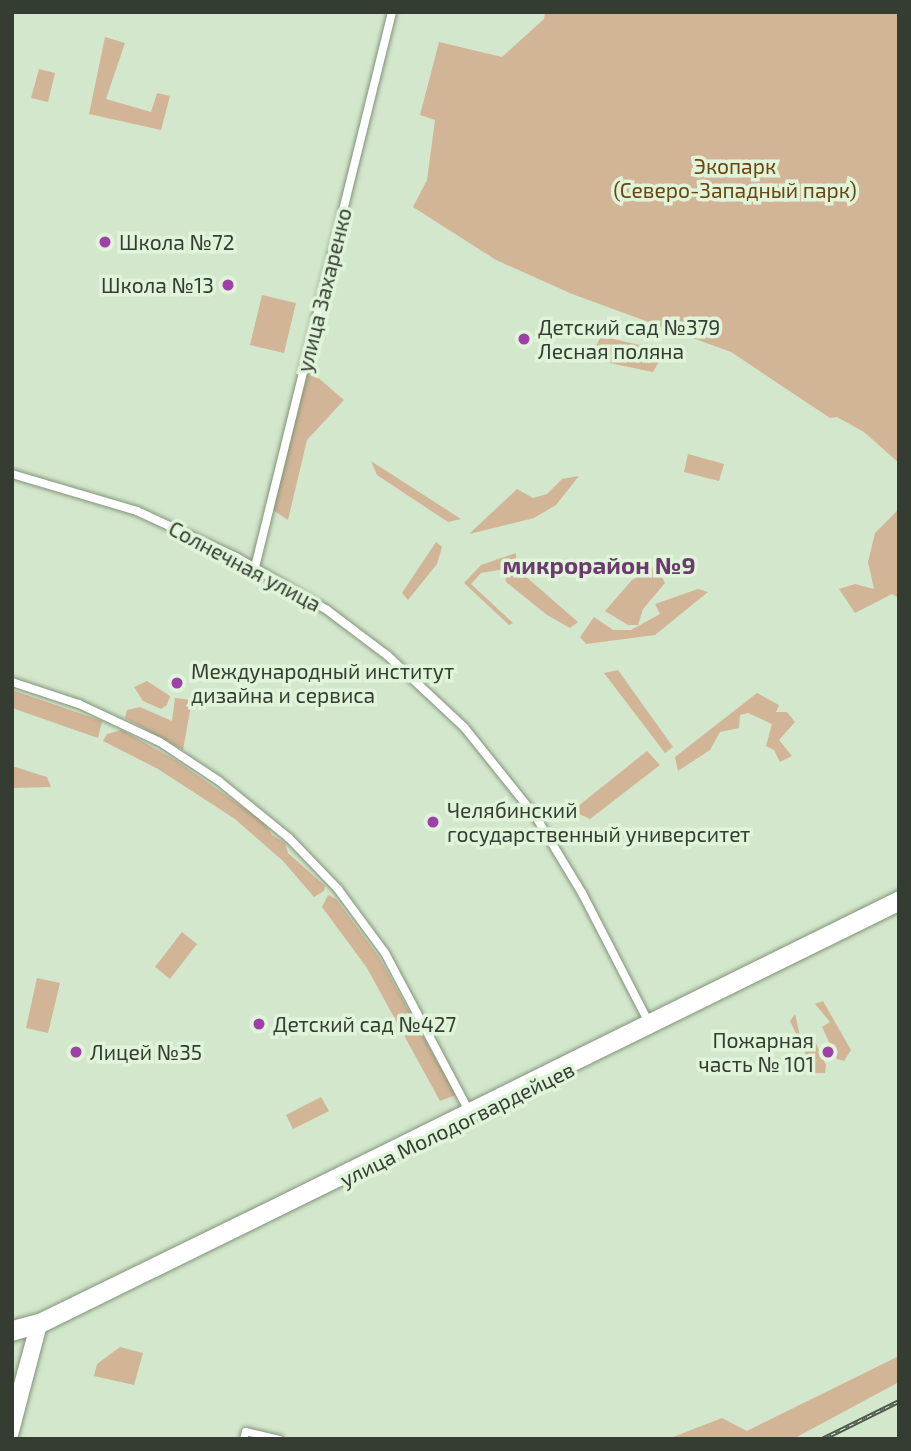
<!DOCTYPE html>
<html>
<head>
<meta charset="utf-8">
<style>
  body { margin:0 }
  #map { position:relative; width:911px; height:1451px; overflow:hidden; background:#d3e7cc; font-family:"Exo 2",sans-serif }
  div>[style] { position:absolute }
  .green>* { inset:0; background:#d2b596 }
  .roads { filter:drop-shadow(0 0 2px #80937a) drop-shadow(0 0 2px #80937a) }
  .minor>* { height:7px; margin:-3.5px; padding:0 3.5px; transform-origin:3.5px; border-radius:3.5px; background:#fff }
  .tertiary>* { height:8px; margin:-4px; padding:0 4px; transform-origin:4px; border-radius:4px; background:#fff }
  .secondary>* { height:10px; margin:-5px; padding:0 5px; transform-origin:5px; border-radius:5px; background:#fff }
  .rail>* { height:4.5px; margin-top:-2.25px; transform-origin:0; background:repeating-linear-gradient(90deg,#e0f4d9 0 5px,#4f594c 0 10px); box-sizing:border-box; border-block:2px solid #4f594c }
  .dots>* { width:19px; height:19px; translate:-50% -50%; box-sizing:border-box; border:4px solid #e0f4d9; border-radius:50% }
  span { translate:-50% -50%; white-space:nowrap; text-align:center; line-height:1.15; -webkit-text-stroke:7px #e0f4d9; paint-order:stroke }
  .park-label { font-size:21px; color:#6b4411 }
  .poi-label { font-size:21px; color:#353d33 }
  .left { translate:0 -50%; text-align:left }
  .right { translate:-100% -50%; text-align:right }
  .street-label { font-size:21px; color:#353d33 }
  .quarter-label { font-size:24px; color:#6b3b6f; font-weight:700 }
  .frame { position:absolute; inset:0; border:14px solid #353d33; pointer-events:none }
</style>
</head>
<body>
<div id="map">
  <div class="green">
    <div style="clip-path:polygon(545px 12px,899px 12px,899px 463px,864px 432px,837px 417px,830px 418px,731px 352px,572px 294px,496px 260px,413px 207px,427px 180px,435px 120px,420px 115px,439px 42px,502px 57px,544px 19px)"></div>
    <div style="clip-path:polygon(105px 37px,125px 43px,106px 99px,151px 112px,157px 93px,170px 96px,161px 130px,89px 114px)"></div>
    <div style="clip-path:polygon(39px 69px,55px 73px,48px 102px,31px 98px)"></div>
    <div style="clip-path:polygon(262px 295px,296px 303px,284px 353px,250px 345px)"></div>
    <div style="clip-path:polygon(601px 336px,665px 351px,653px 372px,590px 359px)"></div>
    <div style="clip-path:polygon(308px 369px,344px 400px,307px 440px,288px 520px,273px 510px)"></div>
    <div style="clip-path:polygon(688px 454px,724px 464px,719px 481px,684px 472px)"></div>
    <div style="clip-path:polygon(371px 461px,461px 519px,448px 522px,377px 475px)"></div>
    <div style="clip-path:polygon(579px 476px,556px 505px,534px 518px,469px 534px,517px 489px,533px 498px,547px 494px,562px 479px)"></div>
    <div style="clip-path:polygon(899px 509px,899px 598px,892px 594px,855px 613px,839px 589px,855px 584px,874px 589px,868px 562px,875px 533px)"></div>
    <div style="clip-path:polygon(436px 542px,442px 547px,437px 564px,408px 600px,402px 593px)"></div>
    <div style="clip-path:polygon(516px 553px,516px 568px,578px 622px,570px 628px,547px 615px,506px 582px,505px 569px,481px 573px,471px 584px,513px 623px,509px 625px,464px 583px,481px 565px)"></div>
    <div style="clip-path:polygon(656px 565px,665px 583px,643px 609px,638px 625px,628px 625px,605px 611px,632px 580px)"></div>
    <div style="clip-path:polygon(698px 589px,708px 592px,655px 635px,586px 644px,580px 637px,594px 617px,613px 630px,631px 630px,660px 614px,655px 604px)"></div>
    <div style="clip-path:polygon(618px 670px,673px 747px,665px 753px,604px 673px)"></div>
    <div style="clip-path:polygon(147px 681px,170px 696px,167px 705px,161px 709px,143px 701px,134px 687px)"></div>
    <div style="clip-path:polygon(12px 690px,102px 721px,98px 738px,12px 708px)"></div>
    <div style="clip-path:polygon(757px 693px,779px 705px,776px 712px,787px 712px,795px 722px,779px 740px,792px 756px,780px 762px,774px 750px,766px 746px,772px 724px,748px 713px,740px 715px,739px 728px,720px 732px,710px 750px,678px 771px,675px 757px)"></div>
    <div style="clip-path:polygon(175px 698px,192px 700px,183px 750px,125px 718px,127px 710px,140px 707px,172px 721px)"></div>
    <div style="clip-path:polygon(122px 730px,177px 761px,264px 822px,272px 835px,285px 843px,288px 853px,325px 886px,324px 891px,314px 897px,283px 861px,235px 819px,158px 769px,103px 741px,107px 734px)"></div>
    <div style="clip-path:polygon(647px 751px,660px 765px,590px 819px,572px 811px)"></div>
    <div style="clip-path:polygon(12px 766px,47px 777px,51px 787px,12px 788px)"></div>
    <div style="clip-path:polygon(328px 895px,336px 899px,379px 957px,456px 1095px,440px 1101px,367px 968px,322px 907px)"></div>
    <div style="clip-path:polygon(182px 932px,197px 944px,170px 979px,155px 967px)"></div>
    <div style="clip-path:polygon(37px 978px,60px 983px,48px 1033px,26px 1028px)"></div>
    <div style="clip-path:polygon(823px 1001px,851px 1050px,844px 1061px,837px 1059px,822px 1027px,830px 1022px,815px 1004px)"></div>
    <div style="clip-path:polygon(795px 1014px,800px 1036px,813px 1037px,826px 1065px,825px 1073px,815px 1073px,790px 1021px)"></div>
    <div style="clip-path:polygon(321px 1097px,329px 1111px,293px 1129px,286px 1115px)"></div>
    <div style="clip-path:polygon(120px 1347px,143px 1353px,134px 1385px,94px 1376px,97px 1364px)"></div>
    <div style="clip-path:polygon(899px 1356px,899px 1382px,793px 1439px,668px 1439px,722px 1418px,747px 1431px)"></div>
  </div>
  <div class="roads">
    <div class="minor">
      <div style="left:243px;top:1439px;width:8px;rotate:-76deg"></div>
      <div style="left:245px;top:1431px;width:35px;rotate:13deg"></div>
    </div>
    <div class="tertiary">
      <div style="left:12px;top:474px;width:130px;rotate:16.5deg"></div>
      <div style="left:137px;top:511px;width:109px;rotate:24.9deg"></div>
      <div style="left:236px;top:557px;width:105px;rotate:30.2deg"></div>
      <div style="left:327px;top:610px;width:76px;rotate:37deg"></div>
      <div style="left:388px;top:656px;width:104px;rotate:43.1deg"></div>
      <div style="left:464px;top:727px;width:115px;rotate:51.3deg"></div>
      <div style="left:536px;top:817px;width:89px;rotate:58.8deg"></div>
      <div style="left:582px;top:893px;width:144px;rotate:62.7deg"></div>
      <div style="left:255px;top:567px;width:572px;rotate:-76.13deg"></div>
      <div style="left:12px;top:682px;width:71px;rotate:18.2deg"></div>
      <div style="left:79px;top:704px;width:89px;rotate:25.1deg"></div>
      <div style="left:160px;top:742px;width:71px;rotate:33.5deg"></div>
      <div style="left:219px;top:781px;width:90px;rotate:39.2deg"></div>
      <div style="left:289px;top:838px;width:71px;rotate:46.1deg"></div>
      <div style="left:338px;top:889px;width:79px;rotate:53.7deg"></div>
      <div style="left:385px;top:953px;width:177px;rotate:62deg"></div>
    </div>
    <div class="secondary">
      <div style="left:12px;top:1326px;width:28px;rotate:-15deg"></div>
      <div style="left:39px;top:1319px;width:267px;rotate:-26deg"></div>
      <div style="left:279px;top:1202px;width:691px;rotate:-26.27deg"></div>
      <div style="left:12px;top:1336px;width:32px;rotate:-16deg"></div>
      <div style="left:43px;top:1327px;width:125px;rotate:-26.2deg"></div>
      <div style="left:155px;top:1272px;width:829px;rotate:-26.19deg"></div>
      <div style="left:12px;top:1410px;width:87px;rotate:-74.7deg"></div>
      <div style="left:12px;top:1439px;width:118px;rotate:-75.3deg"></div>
    </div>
  </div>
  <div class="rail">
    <div style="left:822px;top:1439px;width:86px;rotate:-26.3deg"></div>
  </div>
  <div class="dots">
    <div style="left:105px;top:242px;background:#9f3fa8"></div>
    <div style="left:228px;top:285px;background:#9f3fa8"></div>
    <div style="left:524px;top:339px;background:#9f3fa8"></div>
    <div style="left:177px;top:683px;background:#9f3fa8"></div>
    <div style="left:433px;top:822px;background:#9f3fa8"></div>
    <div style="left:259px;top:1024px;background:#9f3fa8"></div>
    <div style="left:76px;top:1052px;background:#9f3fa8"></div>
    <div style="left:828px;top:1052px;background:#9f3fa8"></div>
  </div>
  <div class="park-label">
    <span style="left:735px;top:178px">Экопарк<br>(Северо-Западный парк)</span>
  </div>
  <div class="poi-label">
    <span class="left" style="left:119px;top:242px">Школа №72</span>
    <span class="right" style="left:214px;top:285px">Школа №13</span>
    <span class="left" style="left:538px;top:339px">Детский сад №379<br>Лесная поляна</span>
    <span class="left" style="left:191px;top:683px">Международный институт<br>дизайна и сервиса</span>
    <span class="left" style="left:447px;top:822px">Челябинский<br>государственный университет</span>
    <span class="left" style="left:273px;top:1024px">Детский сад №427</span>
    <span class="right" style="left:814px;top:1052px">Пожарная<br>часть № 101</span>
    <span class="left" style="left:90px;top:1052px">Лицей №35</span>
  </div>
  <div class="street-label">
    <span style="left:324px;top:290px;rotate:-76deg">улица Захаренко</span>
    <span style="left:245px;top:566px;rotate:28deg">Солнечная улица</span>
    <span style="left:457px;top:1124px;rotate:-26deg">улица Молодогвардейцев</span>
  </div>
  <div class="quarter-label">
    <span style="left:599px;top:565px">микрорайон №9</span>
  </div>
  <div class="frame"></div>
</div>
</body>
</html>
